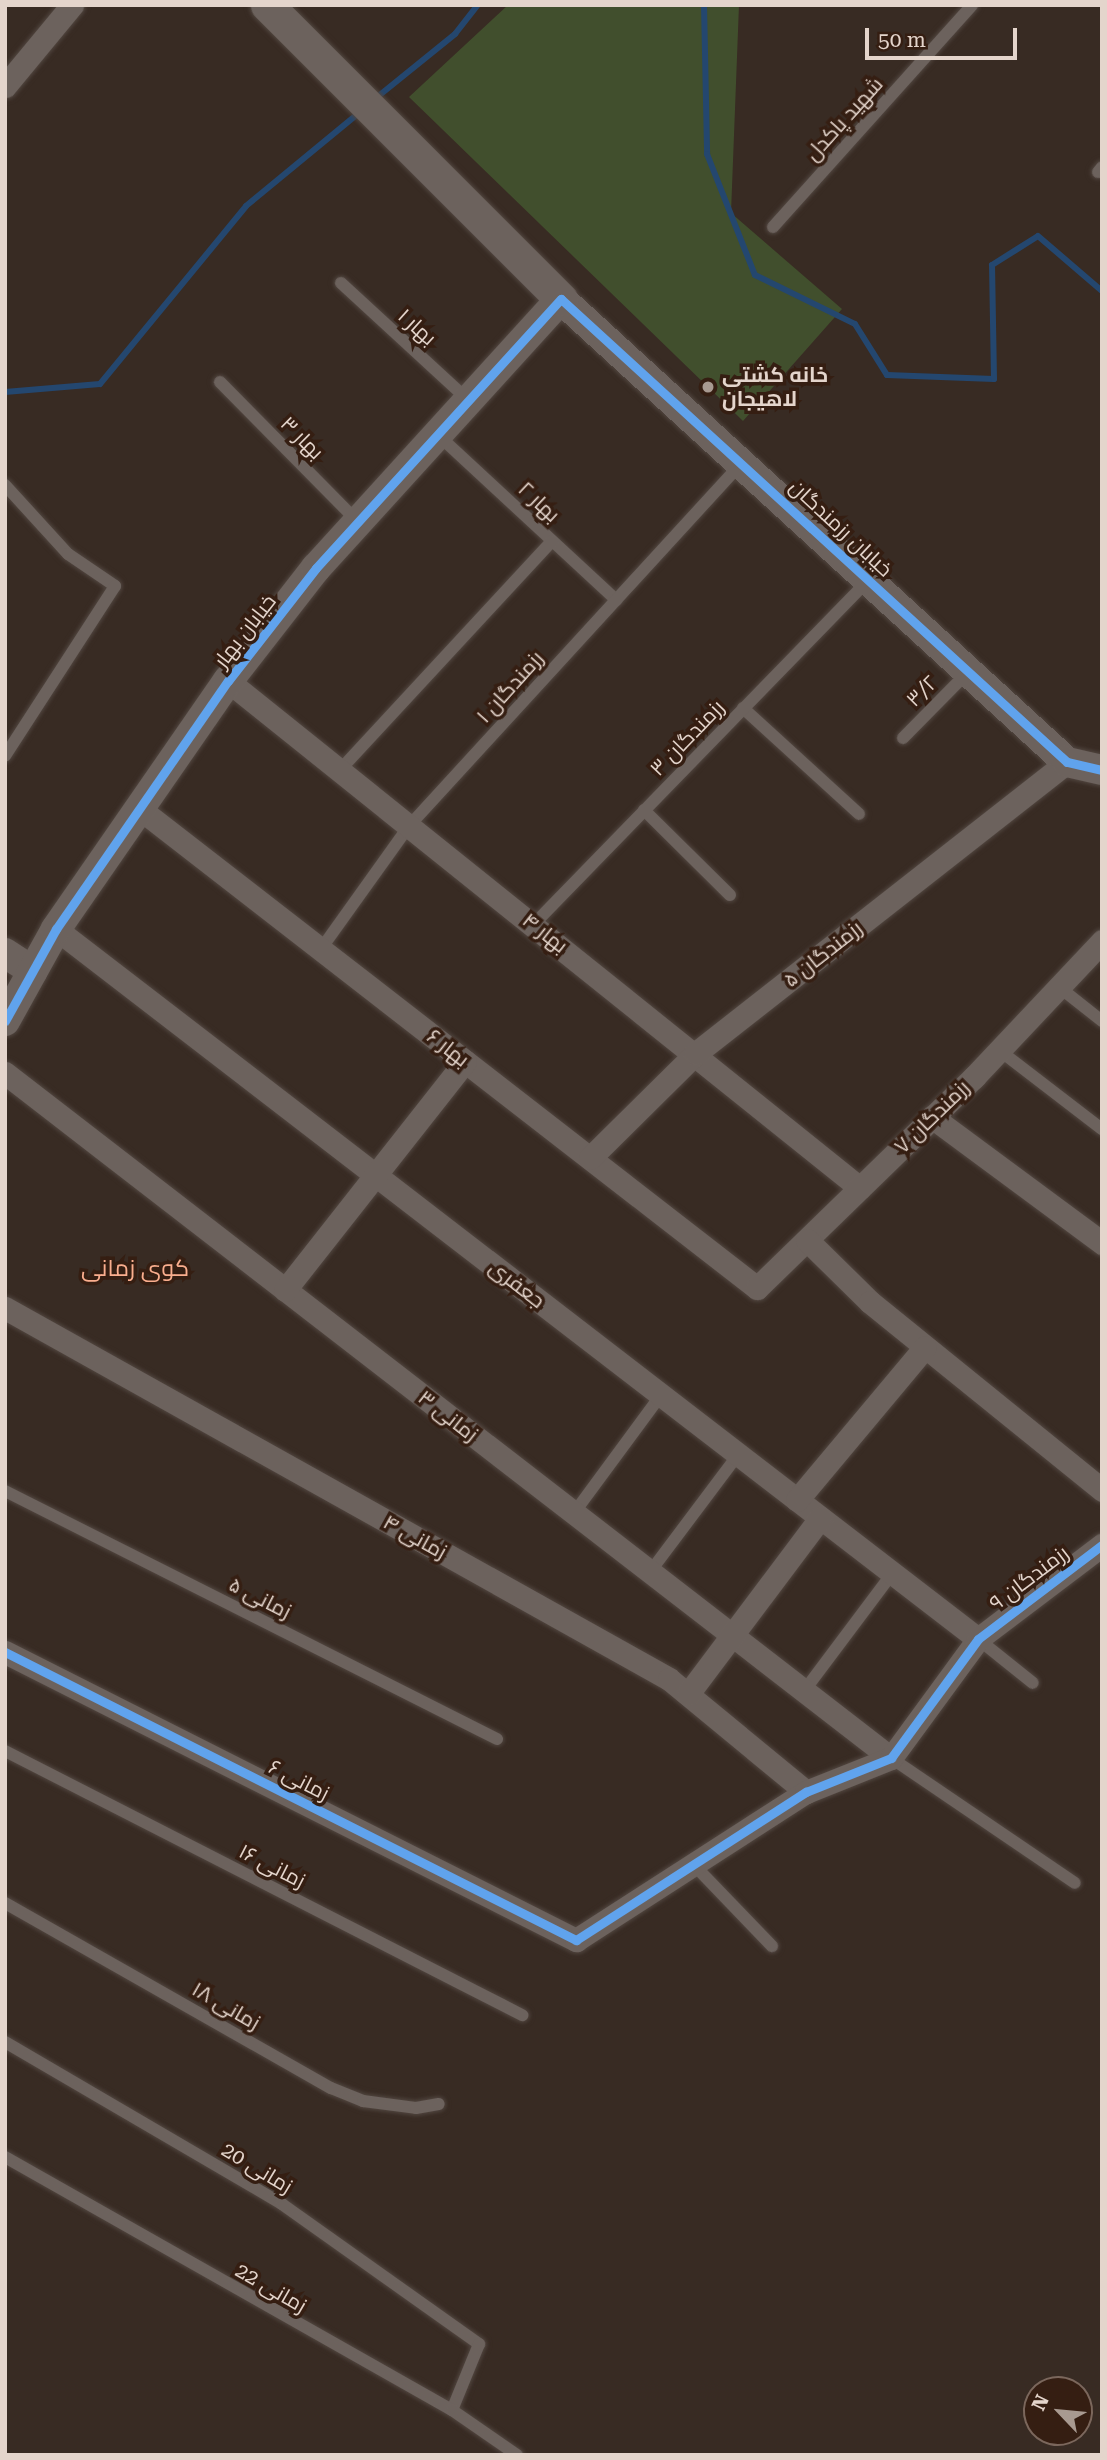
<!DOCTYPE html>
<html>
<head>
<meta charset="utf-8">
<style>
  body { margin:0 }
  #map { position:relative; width:1107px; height:2460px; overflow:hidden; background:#382b23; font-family:"Roboto Serif",Cairo,serif }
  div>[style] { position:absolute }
  .green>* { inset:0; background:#414f2d }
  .stream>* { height:6px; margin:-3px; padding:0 3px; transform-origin:3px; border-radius:3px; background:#24476f }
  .roads { filter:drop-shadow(0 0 2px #514640) drop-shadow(0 0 2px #514640) }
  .service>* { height:12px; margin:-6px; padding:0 6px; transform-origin:6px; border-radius:6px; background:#6c625d }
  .minor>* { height:23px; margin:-11.5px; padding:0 11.5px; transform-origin:11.5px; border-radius:11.5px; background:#6c625d }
  .tertiary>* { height:30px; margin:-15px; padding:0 15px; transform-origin:15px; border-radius:15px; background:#6c625d }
  .secondary>* { height:33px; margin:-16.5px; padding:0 16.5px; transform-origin:16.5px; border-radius:16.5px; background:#6c625d }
  .cycleway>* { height:9px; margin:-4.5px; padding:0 4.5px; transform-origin:4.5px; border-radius:4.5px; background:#60a3ed }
  .dots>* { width:19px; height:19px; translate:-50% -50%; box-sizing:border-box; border:4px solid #351e12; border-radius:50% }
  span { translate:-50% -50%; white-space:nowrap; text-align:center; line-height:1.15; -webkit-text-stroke:7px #351e12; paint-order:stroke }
  .street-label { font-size:21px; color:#e4d5cc }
  .poi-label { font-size:21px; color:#e4d5cc; font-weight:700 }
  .left { translate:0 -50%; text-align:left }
  .neighbourhood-label { font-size:23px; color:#faae8e }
  .frame { position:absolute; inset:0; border:7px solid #e4d5cc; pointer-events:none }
  .north { position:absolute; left:1023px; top:2376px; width:70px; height:70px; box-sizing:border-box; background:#351e12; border:2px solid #7b675c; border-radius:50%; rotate:296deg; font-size:19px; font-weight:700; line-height:28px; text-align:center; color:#e4d5cc }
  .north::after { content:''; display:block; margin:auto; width:24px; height:32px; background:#a89a91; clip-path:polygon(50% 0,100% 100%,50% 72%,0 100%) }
  .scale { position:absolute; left:865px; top:28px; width:152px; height:32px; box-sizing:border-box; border:4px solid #e4d5cc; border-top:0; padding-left:9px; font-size:21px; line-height:24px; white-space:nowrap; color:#e4d5cc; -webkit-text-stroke:5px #351e12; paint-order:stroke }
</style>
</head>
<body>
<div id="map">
  <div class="green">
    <div style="clip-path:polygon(508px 5px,739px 5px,731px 213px,842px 309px,743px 421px,409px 97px)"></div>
  </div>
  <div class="stream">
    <div style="left:704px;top:5px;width:149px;rotate:88.8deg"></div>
    <div style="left:707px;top:154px;width:130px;rotate:68.4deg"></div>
    <div style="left:755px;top:275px;width:111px;rotate:26.1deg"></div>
    <div style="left:855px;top:324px;width:60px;rotate:57.9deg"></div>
    <div style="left:887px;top:375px;width:107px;rotate:2.1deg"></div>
    <div style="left:994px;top:379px;width:114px;rotate:-91deg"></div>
    <div style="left:992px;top:265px;width:54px;rotate:-32.2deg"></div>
    <div style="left:1038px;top:236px;width:84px;rotate:40.7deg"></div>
    <div style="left:376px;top:98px;width:102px;rotate:-39deg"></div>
    <div style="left:455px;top:34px;width:37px;rotate:-52deg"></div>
    <div style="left:5px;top:392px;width:95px;rotate:-4.8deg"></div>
    <div style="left:100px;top:384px;width:230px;rotate:-50.6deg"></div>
    <div style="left:246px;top:206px;width:148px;rotate:-39.5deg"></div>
  </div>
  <div class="roads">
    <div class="service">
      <div style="left:1098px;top:172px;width:6px;rotate:-51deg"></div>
      <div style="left:773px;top:227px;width:298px;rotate:-48.1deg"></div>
      <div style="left:341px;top:283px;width:171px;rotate:42.6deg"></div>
      <div style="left:220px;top:382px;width:195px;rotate:45.4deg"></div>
      <div style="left:438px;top:435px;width:243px;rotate:42.8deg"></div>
      <div style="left:5px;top:485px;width:93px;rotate:47.6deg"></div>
      <div style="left:68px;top:554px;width:57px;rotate:34.2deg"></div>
      <div style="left:115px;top:586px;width:202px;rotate:122.9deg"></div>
      <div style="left:743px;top:708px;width:157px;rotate:42.4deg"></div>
      <div style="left:903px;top:738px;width:94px;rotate:-45.4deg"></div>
      <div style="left:340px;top:770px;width:312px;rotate:-47.2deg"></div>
      <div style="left:644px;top:810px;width:121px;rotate:44.7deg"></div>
      <div style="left:534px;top:924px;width:481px;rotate:-45.8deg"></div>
      <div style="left:321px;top:949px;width:151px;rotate:-54.4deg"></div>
      <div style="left:409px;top:826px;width:494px;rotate:-47.5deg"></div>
      <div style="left:1059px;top:987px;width:55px;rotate:38.3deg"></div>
      <div style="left:999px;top:1050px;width:130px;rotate:37.5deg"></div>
      <div style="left:5px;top:1491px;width:551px;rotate:26.75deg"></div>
      <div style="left:574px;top:1513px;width:147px;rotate:-53.6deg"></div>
      <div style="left:650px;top:1572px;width:146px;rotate:-53.1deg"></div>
      <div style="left:978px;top:1639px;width:70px;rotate:38.7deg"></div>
      <div style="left:804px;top:1691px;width:146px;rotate:-53.1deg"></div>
      <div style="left:5px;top:1751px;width:581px;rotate:27.05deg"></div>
      <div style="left:891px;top:1758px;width:222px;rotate:34.2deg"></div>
      <div style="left:693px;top:1864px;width:114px;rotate:46.1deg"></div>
      <div style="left:5px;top:1903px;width:375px;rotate:29.6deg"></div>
      <div style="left:331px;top:2088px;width:35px;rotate:22deg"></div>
      <div style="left:363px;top:2101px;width:53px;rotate:7.5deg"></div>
      <div style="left:416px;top:2108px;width:23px;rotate:-10deg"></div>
      <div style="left:5px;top:2042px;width:321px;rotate:30.3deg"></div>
      <div style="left:282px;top:2204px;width:242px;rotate:35.4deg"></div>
      <div style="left:479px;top:2344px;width:71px;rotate:112.2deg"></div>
      <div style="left:5px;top:2157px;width:514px;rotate:29.51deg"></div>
      <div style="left:452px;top:2410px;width:79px;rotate:34.7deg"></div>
    </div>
    <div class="minor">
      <div style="left:5px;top:86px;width:105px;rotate:-50.4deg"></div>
      <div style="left:228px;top:681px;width:810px;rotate:38.74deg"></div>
      <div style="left:140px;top:809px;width:781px;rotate:37.82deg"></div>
      <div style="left:757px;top:1288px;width:303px;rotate:-44.2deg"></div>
      <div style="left:974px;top:1077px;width:187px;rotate:-46.7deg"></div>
      <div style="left:56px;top:929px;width:1164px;rotate:37.6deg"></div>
      <div style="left:5px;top:1073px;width:1120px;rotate:37.71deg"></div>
      <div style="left:932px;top:1117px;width:212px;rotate:36.5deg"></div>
      <div style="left:590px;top:1158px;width:149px;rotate:-44.7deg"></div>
      <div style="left:696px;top:1053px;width:472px;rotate:-38.1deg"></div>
      <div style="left:807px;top:1240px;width:88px;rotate:44.5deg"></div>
      <div style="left:870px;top:1302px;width:299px;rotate:39deg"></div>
      <div style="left:285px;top:1290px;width:291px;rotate:-51.8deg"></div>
      <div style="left:5px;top:1308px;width:761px;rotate:29.19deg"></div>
      <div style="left:669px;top:1679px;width:178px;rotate:39.5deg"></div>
      <div style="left:797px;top:1500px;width:199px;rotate:-50.1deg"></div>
      <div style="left:5px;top:1652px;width:640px;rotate:26.77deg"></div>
      <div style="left:576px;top:1940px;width:274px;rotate:-32.8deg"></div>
      <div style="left:806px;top:1792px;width:92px;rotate:-21.8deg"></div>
      <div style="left:891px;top:1758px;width:147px;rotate:-53.8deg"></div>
      <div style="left:978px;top:1639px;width:156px;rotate:-37.2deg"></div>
      <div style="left:688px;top:1694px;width:220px;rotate:-53.1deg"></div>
    </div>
    <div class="tertiary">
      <div style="left:5px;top:953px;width:33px;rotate:33deg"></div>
      <div style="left:5px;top:1021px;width:105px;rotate:-61deg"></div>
      <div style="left:56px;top:929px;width:302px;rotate:-55.3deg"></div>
      <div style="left:228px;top:681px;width:143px;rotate:-52.1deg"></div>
      <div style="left:316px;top:568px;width:364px;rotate:-47.7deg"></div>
      <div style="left:561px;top:299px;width:686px;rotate:42.46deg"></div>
      <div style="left:1067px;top:762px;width:36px;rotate:13deg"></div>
    </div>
    <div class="secondary">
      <div style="left:267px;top:5px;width:416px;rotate:45deg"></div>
    </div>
  </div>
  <div class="cycleway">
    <div style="left:5px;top:1021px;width:105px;rotate:-61deg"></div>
    <div style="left:56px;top:929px;width:302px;rotate:-55.3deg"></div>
    <div style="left:228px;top:681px;width:143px;rotate:-52.1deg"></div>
    <div style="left:316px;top:568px;width:364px;rotate:-47.7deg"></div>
    <div style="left:561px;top:299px;width:686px;rotate:42.46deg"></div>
    <div style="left:1067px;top:762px;width:36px;rotate:13deg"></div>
    <div style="left:5px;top:1652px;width:640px;rotate:26.77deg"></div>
    <div style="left:576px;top:1940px;width:274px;rotate:-32.8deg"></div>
    <div style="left:806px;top:1792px;width:92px;rotate:-21.8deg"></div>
    <div style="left:891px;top:1758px;width:147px;rotate:-53.8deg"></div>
    <div style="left:978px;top:1639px;width:156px;rotate:-37.2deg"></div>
  </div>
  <div class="dots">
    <div style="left:708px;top:387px;background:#a89a91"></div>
  </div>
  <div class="street-label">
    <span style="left:844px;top:119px;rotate:-48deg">شهید پاکدل</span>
    <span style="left:417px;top:327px;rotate:42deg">بهار ۱</span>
    <span style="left:302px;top:438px;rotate:45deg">بهار ۳</span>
    <span style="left:539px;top:502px;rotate:43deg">بهار ۲</span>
    <span style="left:841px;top:528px;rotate:43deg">خیابان رزمندگان</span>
    <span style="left:245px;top:631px;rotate:-52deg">خیابان بهار</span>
    <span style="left:510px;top:687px;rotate:-48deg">رزمندگان ۱</span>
    <span style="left:922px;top:691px;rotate:-45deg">۳/۲</span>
    <span style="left:687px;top:738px;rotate:-46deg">رزمندگان ۳</span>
    <span style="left:545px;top:933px;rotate:38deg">بهار ۴</span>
    <span style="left:823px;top:954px;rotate:-38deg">رزمندگان ۵</span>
    <span style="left:448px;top:1048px;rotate:38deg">بهار ۶</span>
    <span style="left:932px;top:1117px;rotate:-44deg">رزمندگان ۷</span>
    <span style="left:517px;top:1284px;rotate:38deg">جعفری</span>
    <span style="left:448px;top:1416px;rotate:38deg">زمانی ۳</span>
    <span style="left:415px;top:1537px;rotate:29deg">زمانی ۴</span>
    <span style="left:1029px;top:1578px;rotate:-37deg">رزمندگان ۹</span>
    <span style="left:260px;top:1598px;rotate:27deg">زمانی ۵</span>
    <span style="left:299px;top:1780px;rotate:27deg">زمانی ۶</span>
    <span style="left:272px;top:1866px;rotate:27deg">زمانی ۱۶</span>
    <span style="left:226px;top:2006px;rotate:30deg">زمانی ۱۸</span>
    <span style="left:257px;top:2168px;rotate:31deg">زمانی 20</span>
    <span style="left:271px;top:2288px;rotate:30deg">زمانی 22</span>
  </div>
  <div class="poi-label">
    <span class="left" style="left:722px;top:387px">خانه کشتی<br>لاهیجان</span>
  </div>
  <div class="neighbourhood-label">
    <span style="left:135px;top:1269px">کوی زمانی</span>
  </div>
  <div class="frame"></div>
  <div class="north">N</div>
  <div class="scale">50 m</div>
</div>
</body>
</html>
